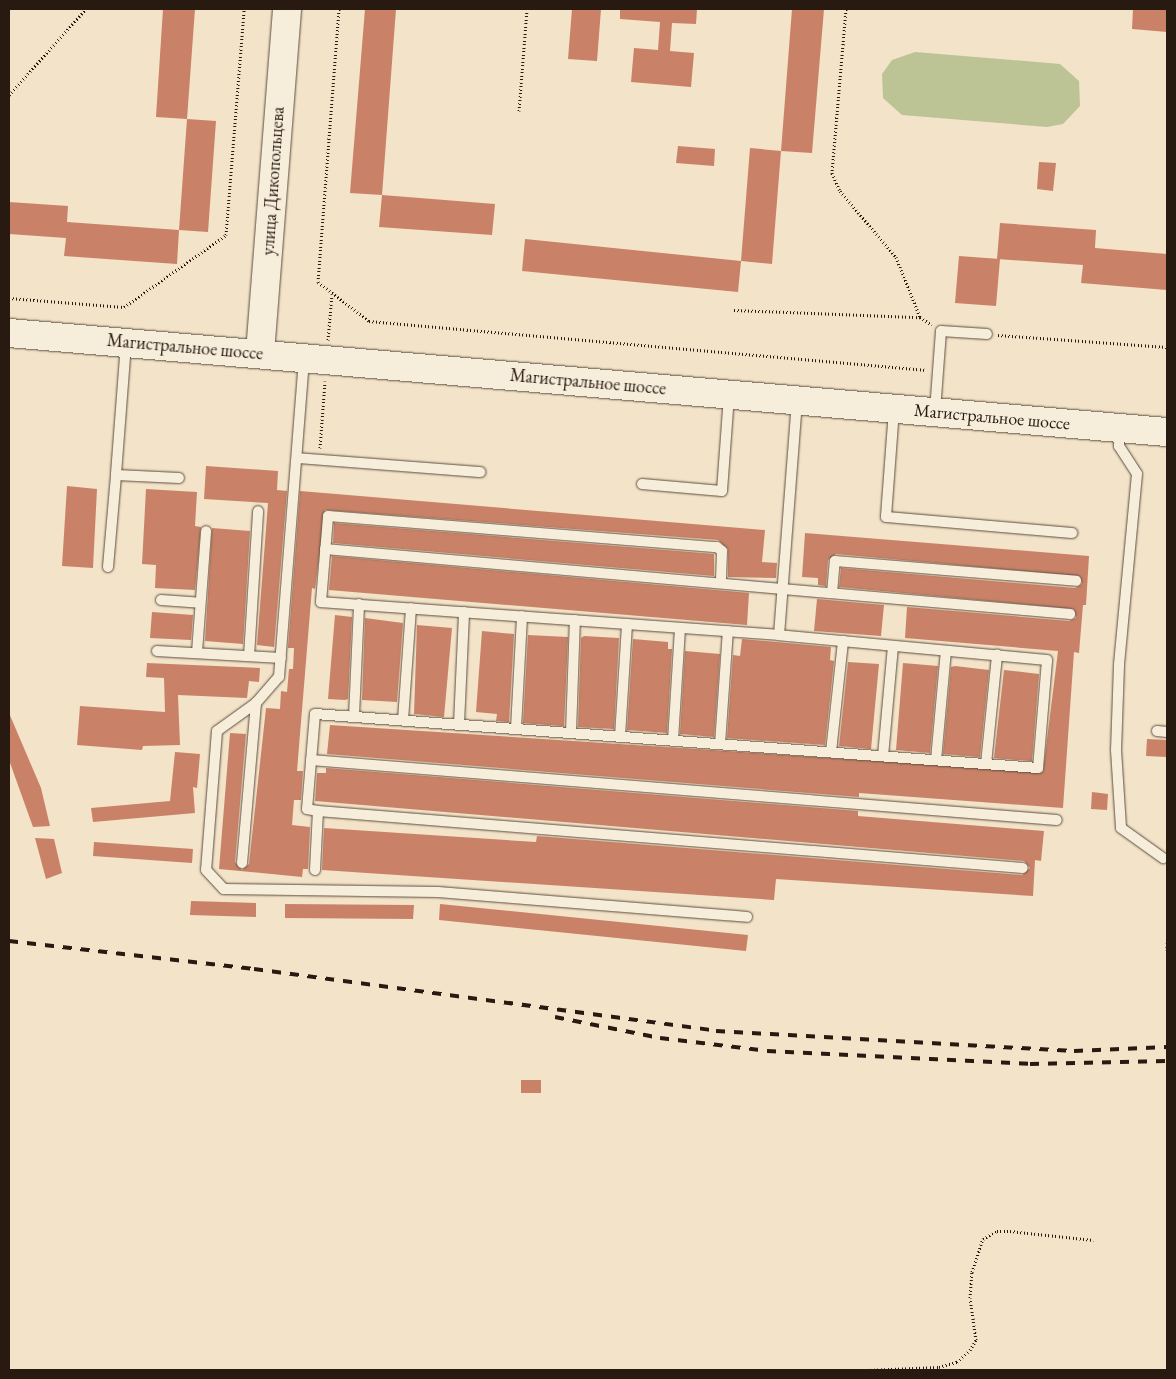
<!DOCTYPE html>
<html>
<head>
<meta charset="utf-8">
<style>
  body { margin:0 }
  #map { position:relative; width:1176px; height:1379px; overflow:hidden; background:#f3e3c8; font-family:"EB Garamond",serif }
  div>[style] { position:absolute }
  .green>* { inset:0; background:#bcc395 }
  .building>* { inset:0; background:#c98267 }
  .path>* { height:3px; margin-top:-1.5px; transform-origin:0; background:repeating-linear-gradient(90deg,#281911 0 1px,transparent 0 3.5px) }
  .roads { filter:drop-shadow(0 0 1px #5b4c3f) drop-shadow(0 0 1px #5b4c3f) }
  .lane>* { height:10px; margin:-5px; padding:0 5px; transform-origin:5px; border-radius:5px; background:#f7eddb }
  .secondary>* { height:28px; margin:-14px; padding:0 14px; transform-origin:14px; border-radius:14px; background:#f7eddb }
  .rail>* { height:4px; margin-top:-2px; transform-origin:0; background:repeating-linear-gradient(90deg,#281911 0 9px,transparent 0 18px) }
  span { translate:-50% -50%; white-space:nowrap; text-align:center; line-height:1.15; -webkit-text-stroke:4px #f7eddb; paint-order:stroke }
  .street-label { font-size:18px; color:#281911 }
  .frame { position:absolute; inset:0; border:10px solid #281911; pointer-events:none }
</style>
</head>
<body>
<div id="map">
  <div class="green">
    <div style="clip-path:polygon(915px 52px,1060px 64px,1079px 81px,1080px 106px,1063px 124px,1047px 127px,902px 115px,883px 98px,882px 74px,892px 60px)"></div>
  </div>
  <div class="building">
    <div style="clip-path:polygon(163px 9px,195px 9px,187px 119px,156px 117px)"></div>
    <div style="clip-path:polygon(365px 9px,396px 9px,382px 195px,350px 193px)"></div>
    <div style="clip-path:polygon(572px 9px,601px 9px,597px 61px,568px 59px)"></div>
    <div style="clip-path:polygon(620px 9px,697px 9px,696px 24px,672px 23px,670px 51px,694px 53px,691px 87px,631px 82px,634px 48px,658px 50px,660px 22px,620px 19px)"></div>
    <div style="clip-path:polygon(792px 9px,824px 9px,812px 153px,781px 151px)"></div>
    <div style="clip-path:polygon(1133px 9px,1167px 9px,1167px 32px,1132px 29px)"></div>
    <div style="clip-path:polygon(187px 119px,216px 121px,208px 232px,179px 230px)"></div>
    <div style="clip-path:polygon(678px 146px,715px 149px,714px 166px,676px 163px)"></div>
    <div style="clip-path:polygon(750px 148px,781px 151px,772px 264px,741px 261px)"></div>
    <div style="clip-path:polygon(1039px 162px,1056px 163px,1053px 191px,1037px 189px)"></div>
    <div style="clip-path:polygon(382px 195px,495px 204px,492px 235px,379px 227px)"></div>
    <div style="clip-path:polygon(9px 202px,68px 206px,67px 222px,179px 230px,177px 264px,64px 256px,66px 238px,9px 234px)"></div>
    <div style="clip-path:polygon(1000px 223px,1096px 230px,1095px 248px,1167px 254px,1167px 290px,1081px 283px,1083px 265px,997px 259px)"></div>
    <div style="clip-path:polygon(525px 239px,741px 261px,738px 292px,522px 271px)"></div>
    <div style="clip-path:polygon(959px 256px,1000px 259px,996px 306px,955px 303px)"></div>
    <div style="clip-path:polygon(206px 466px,278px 471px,277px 490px,287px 491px,274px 647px,257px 645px,268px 503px,204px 499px)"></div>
    <div style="clip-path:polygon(67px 486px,97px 489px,93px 568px,62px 566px)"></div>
    <div style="clip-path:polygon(146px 489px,197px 492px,195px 526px,201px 527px,195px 590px,155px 588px,156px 565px,142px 564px)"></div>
    <div style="clip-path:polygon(300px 491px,765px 530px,762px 562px,777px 563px,776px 578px,728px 577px,728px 549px,718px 540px,325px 510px,315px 589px,312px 588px,297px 771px,303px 771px,301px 800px,294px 800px,292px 825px,310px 827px,308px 869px,303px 869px,302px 877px,219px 869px,230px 733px,246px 734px,235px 862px,242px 870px,249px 864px,266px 708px,280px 709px,281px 691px,287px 692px,289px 669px,293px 669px,294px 648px,288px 648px)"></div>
    <div style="clip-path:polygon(334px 523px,714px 554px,714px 576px,333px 543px)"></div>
    <div style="clip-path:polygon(212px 528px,250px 531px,243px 644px,205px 641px)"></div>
    <div style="clip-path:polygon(805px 533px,1089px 556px,1086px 605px,1083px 605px,1079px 653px,1074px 652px,1063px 808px,859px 793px,859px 797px,327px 754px,330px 725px,1043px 772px,1058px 651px,905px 638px,907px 607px,1069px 621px,1076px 618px,1074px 609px,839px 587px,841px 568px,1075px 588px,1082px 584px,1080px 576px,836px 554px,828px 560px,826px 586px,818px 585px,818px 578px,802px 577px)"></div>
    <div style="clip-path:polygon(332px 556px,749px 593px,747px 625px,329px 590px)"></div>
    <div style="clip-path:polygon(817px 599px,884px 605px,881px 636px,814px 631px)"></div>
    <div style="clip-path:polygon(152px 612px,193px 615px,191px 640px,150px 638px)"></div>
    <div style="clip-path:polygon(335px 615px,352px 617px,348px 699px,345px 700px,328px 699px)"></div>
    <div style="clip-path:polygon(365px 618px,403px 623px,397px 702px,362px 700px)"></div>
    <div style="clip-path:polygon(417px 625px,452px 628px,444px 717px,414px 714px)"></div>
    <div style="clip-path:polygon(482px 631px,514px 634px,509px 722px,496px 721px,497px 714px,476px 712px)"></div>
    <div style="clip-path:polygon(528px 635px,568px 637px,564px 726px,523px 723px)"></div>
    <div style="clip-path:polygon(584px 636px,619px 638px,614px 729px,578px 727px,581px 638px)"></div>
    <div style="clip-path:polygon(633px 639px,668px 642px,668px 649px,672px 649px,667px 733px,627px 730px)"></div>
    <div style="clip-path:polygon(742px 639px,831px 647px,830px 660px,834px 661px,825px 745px,727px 738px,733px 655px,740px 656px)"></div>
    <div style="clip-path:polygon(685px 651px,720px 654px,714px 737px,680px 734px)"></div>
    <div style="clip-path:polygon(848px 662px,879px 664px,871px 749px,839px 746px)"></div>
    <div style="clip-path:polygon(147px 663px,260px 668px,259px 682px,249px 681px,247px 698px,178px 695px,180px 745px,143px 746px,142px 750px,77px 745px,80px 706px,165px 712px,164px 678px,146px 677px)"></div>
    <div style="clip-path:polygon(903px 663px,938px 666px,930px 753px,896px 750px)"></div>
    <div style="clip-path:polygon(955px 666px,989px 670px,980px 757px,943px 754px,951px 667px)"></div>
    <div style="clip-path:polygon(1004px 670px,1039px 674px,1032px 761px,994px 758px)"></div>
    <div style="clip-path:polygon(9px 713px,41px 788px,50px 826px,33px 827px,9px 760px)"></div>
    <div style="clip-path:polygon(1147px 739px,1167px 740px,1167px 757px,1146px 756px)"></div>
    <div style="clip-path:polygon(175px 752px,200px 754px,197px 788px,193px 787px,195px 813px,93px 822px,91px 808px,170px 801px)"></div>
    <div style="clip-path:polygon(326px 768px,858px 811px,858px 816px,1044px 831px,1041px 861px,1035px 860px,1033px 896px,776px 879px,774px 900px,322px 870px,324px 828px,536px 842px,537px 836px,1022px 875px,1030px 868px,1024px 861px,315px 801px,317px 773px,326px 773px)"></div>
    <div style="clip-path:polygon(1092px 792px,1108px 794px,1107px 810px,1091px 809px)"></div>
    <div style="clip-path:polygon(35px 838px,54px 839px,62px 873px,46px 879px)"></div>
    <div style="clip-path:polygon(94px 842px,193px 849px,192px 863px,93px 856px)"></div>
    <div style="clip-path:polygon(191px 901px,256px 903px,256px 917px,190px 915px)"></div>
    <div style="clip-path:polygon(285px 904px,414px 905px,413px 919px,285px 918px)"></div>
    <div style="clip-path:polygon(440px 904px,748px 935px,746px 951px,439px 920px)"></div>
    <div style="clip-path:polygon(521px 1080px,541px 1080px,541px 1093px,521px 1093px)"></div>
  </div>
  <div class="path">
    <div style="left:339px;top:9px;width:274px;rotate:94.4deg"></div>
    <div style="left:318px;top:282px;width:64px;rotate:37.4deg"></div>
    <div style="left:369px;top:321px;width:560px;rotate:5.02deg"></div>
    <div style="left:846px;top:9px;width:165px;rotate:94.9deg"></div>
    <div style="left:832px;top:173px;width:20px;rotate:66deg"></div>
    <div style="left:840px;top:191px;width:87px;rotate:49.7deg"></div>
    <div style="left:896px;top:257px;width:65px;rotate:68.2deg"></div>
    <div style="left:9px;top:95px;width:115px;rotate:-48.2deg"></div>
    <div style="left:519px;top:111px;width:102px;rotate:-85.5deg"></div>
    <div style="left:9px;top:298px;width:115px;rotate:4.5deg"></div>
    <div style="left:124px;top:307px;width:125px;rotate:-35.2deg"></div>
    <div style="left:226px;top:235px;width:227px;rotate:-85.4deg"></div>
    <div style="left:734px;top:310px;width:186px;rotate:2.2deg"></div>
    <div style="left:920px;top:317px;width:14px;rotate:34deg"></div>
    <div style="left:998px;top:335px;width:169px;rotate:4.1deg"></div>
    <div style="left:328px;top:340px;width:46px;rotate:-85deg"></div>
    <div style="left:320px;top:448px;width:67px;rotate:-85.7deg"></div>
    <div style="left:1167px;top:943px;width:7px;rotate:90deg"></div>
    <div style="left:867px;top:1370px;width:72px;rotate:-2.4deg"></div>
    <div style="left:939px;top:1367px;width:19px;rotate:-16deg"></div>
    <div style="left:957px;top:1362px;width:18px;rotate:-43deg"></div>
    <div style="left:970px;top:1350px;width:12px;rotate:-59deg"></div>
    <div style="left:976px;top:1340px;width:42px;rotate:-98.1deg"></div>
    <div style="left:970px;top:1298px;width:26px;rotate:-86deg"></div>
    <div style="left:972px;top:1272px;width:35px;rotate:-72deg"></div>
    <div style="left:983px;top:1239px;width:16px;rotate:-30deg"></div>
    <div style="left:997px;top:1231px;width:13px"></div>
    <div style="left:1010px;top:1231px;width:84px;rotate:6.1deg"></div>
  </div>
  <div class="roads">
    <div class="lane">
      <div style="left:126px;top:344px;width:131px;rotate:94.4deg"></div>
      <div style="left:116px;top:475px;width:63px;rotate:2.7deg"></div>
      <div style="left:894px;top:410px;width:107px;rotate:94.3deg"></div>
      <div style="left:886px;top:517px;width:187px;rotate:4.9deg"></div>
      <div style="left:935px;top:411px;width:80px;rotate:-85.7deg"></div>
      <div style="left:941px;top:331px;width:46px;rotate:3.7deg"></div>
      <div style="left:1120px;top:430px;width:16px;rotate:94deg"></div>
      <div style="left:1119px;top:446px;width:33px;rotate:57deg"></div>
      <div style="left:1137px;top:474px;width:192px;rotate:95.4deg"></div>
      <div style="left:1119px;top:665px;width:85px;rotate:92deg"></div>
      <div style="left:1116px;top:750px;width:78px;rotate:86.3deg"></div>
      <div style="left:1121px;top:828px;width:52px;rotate:35.5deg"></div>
      <div style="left:297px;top:458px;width:184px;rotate:4.4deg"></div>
      <div style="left:642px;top:484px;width:80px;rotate:5deg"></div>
      <div style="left:722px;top:491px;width:95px;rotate:-85.8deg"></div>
      <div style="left:325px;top:549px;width:748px;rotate:4.99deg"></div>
      <div style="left:108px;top:567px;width:92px;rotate:-85deg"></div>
      <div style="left:832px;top:593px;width:32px;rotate:-85deg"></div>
      <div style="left:835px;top:561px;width:242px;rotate:4.7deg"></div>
      <div style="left:161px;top:600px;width:39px;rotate:4deg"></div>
      <div style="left:779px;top:635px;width:234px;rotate:-85.6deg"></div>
      <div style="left:157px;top:651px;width:124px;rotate:3.2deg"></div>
      <div style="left:197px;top:652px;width:121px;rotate:-85.7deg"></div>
      <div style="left:249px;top:656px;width:145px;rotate:-86.4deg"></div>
      <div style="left:256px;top:703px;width:48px;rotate:144.3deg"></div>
      <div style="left:217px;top:731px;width:139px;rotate:94.5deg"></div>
      <div style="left:206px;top:870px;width:26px;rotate:47deg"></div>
      <div style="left:224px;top:889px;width:214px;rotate:0.8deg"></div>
      <div style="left:438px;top:892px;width:310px;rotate:4.6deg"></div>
      <div style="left:354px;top:716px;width:112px;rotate:-87.4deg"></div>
      <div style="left:403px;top:720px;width:112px;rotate:-85.9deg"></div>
      <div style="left:459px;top:724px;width:112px;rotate:-87.4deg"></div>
      <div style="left:516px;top:728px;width:112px;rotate:-86.9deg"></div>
      <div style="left:1157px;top:731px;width:10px;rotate:6deg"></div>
      <div style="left:571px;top:732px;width:112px;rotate:-88deg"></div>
      <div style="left:620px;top:736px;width:112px;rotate:-86.4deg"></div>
      <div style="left:673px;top:740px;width:112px;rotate:-86.4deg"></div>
      <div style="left:720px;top:744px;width:113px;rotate:-86deg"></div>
      <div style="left:831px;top:752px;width:112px;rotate:-83.8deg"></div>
      <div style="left:883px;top:756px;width:110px;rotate:-84.8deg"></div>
      <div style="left:311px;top:760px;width:748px;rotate:4.6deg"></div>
      <div style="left:936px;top:760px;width:109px;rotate:-84.8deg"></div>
      <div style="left:986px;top:764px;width:110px;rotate:-84.2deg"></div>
      <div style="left:318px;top:811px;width:707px;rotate:4.62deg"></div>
      <div style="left:242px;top:863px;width:161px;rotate:-85deg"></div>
      <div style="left:256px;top:703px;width:35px;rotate:-49deg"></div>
      <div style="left:279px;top:677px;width:320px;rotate:-85.5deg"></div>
      <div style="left:315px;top:870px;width:59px;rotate:-87.1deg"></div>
      <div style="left:318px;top:811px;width:11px;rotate:-170deg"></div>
      <div style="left:307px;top:809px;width:95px;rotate:-85.2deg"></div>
      <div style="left:315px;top:714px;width:725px;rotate:4.27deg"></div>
      <div style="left:1038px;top:768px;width:108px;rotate:-85.2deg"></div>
      <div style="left:1047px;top:660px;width:269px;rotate:-174.7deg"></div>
      <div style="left:779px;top:635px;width:459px;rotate:-175.9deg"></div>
      <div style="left:321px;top:602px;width:86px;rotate:-85.3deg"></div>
      <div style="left:328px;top:516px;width:390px;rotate:4.6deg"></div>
      <div style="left:717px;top:547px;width:6px;rotate:39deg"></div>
      <div style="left:722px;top:551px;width:32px;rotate:92deg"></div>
    </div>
    <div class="secondary">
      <div style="left:9px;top:333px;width:1162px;rotate:4.89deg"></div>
      <div style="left:260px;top:353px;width:345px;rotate:-85.5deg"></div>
    </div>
  </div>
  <div class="rail">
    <div style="left:9px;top:941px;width:247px;rotate:6.5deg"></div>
    <div style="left:254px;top:969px;width:466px;rotate:7.6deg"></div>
    <div style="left:716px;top:1031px;width:359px;rotate:3.2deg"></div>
    <div style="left:1074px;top:1051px;width:93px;rotate:-2.5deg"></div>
    <div style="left:555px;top:1017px;width:107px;rotate:11.3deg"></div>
    <div style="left:660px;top:1038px;width:108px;rotate:6.9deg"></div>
    <div style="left:767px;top:1051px;width:263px;rotate:2.8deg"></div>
    <div style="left:1030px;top:1064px;width:137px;rotate:-1.3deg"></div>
  </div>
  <div class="street-label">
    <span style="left:273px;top:181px;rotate:-86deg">улица Дикопольцева</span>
    <span style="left:185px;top:347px;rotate:5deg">Магистральное шоссе</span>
    <span style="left:588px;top:382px;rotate:5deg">Магистральное шоссе</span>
    <span style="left:992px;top:417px;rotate:5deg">Магистральное шоссе</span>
  </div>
  <div class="frame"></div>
</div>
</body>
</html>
